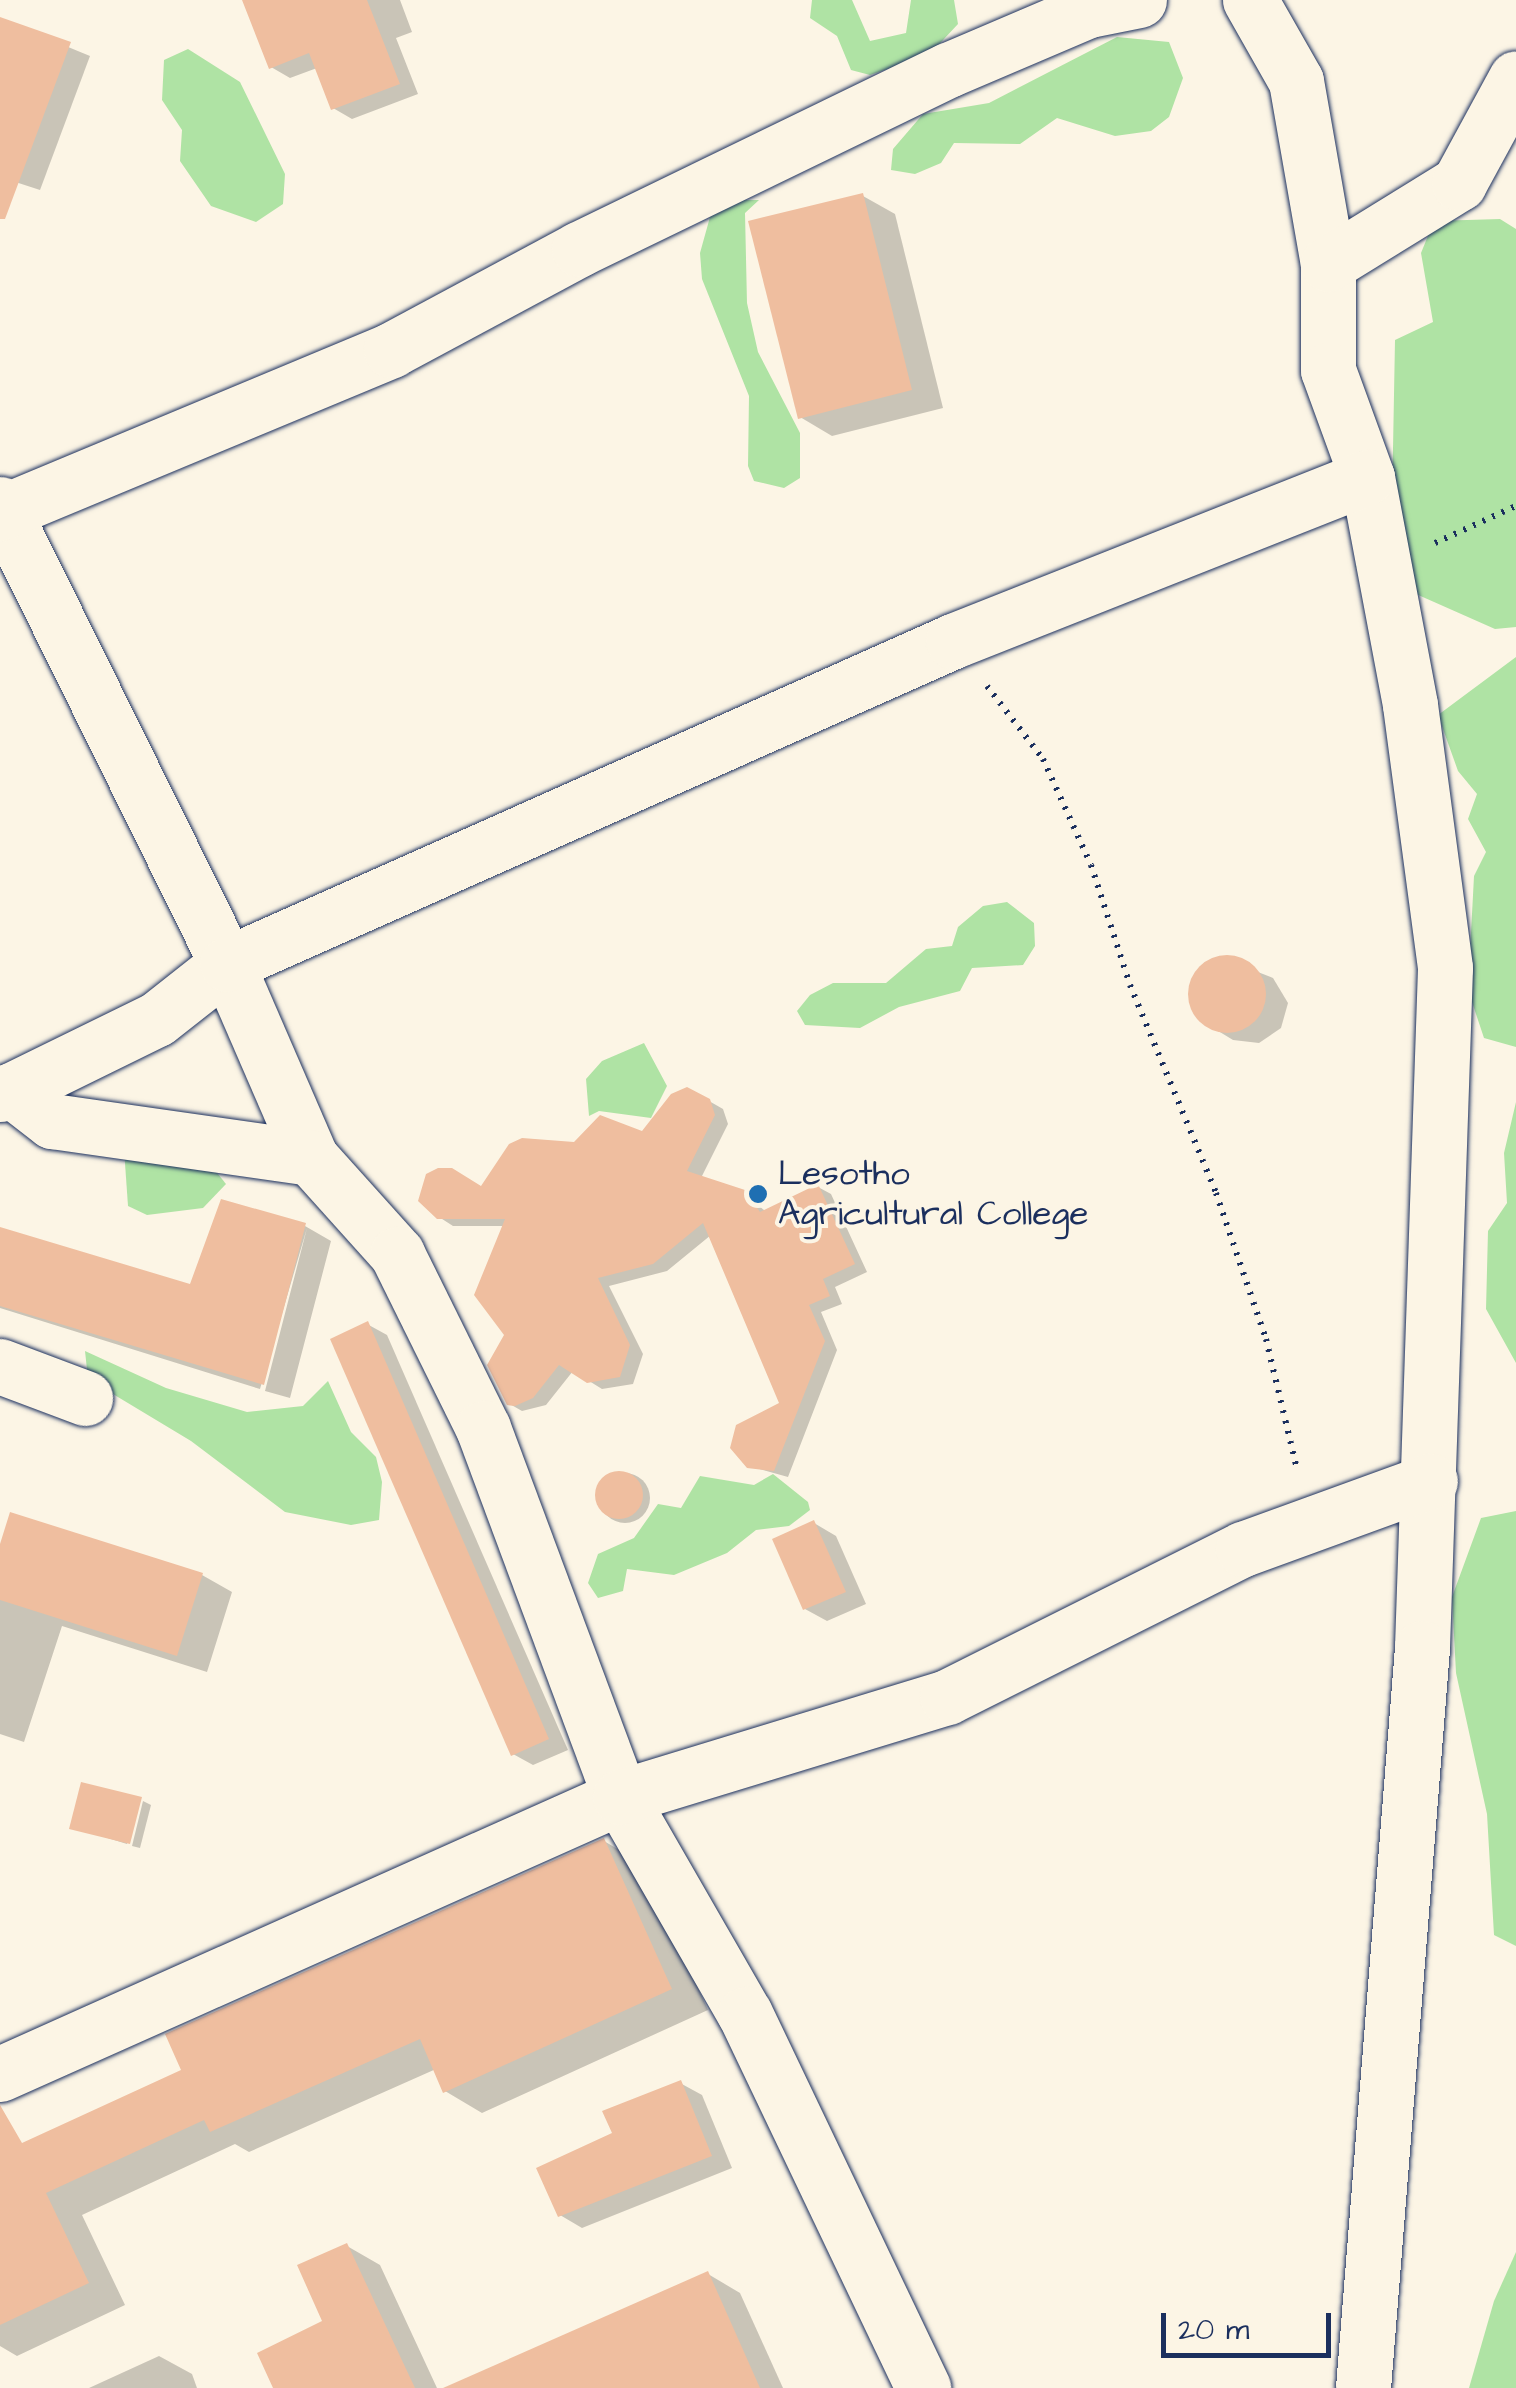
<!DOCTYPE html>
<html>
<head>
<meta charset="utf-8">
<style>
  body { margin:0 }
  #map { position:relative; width:1516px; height:2388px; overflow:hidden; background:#fcf5e5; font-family:"Architects Daughter",sans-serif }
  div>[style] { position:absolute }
  .green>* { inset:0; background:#afe3a4 }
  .shadow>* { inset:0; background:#0003 }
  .round { border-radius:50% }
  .building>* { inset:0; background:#efbe9f }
  .path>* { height:6px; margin-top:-3px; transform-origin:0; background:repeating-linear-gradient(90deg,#1b2f5e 0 2.5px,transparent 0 10.5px) }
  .roads { filter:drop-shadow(0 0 2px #1b2f5e) drop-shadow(0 0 2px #1b2f5e) }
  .minor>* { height:55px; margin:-27.5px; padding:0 27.5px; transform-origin:27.5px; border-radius:27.5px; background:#fcf5e5 }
  .dots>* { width:28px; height:28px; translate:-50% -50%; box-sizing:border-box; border:5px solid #fcf5e5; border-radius:50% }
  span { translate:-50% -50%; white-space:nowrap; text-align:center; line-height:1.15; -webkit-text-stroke:8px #fcf5e5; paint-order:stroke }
  .poi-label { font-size:35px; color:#1b2f5e }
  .left { translate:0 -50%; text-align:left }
  .scale { position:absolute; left:1161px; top:2313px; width:170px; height:45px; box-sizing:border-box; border:5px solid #1b2f5e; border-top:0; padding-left:12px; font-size:30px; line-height:35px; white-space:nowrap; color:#1b2f5e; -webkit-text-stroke:8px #fcf5e5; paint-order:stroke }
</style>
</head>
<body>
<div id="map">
  <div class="green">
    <div style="clip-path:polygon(812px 0,852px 0,870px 41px,906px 33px,911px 0,954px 0,958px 24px,929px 55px,870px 75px,851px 70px,837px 36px,810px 18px)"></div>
    <div style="clip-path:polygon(1117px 37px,1169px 42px,1183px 78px,1169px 117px,1151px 131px,1115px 136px,1057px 118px,1020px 144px,954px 143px,941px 163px,915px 174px,891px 170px,893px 149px,923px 114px,989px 103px)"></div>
    <div style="clip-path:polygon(188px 49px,240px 82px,285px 174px,283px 204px,256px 222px,211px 206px,180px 161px,182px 130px,162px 100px,164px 60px)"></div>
    <div style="clip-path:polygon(731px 200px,759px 200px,745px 213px,747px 303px,758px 352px,800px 433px,800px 478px,784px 488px,754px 481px,748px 466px,749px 396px,702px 279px,700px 253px,710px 217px)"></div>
    <div style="clip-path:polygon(1500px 219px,1516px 229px,1516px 627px,1495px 629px,1355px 567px,1392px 503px,1395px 340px,1433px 322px,1421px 253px,1434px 221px)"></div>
    <div style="clip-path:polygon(1516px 657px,1516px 1047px,1484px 1038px,1468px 990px,1474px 876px,1486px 852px,1468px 819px,1477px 794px,1458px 771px,1438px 715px)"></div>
    <div style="clip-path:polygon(1007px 902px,1034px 923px,1035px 946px,1023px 965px,972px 968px,960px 991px,899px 1007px,860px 1028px,805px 1025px,797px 1011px,810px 995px,833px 983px,886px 983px,926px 949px,952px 946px,958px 927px,983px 906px)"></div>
    <div style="clip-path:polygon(644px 1043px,667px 1086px,651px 1118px,599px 1111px,589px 1116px,586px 1079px,602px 1061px)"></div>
    <div style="clip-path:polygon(1516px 1102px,1516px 1363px,1486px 1309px,1488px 1231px,1507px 1203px,1504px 1153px)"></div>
    <div style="clip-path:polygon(124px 1149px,210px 1164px,226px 1184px,203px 1208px,147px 1215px,128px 1206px)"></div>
    <div style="clip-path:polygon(85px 1351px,166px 1388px,247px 1412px,303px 1406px,328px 1381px,351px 1432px,376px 1457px,382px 1482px,379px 1520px,351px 1525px,285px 1512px,191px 1441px,88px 1379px)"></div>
    <div style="clip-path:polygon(773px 1474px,808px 1502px,810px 1510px,789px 1526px,756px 1530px,727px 1553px,674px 1575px,627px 1569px,623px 1591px,598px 1598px,588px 1583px,598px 1554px,634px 1538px,658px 1504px,681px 1508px,700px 1476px,754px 1485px)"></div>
    <div style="clip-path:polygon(1516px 1511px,1516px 1946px,1494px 1935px,1487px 1814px,1456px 1673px,1452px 1597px,1481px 1518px)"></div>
    <div style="clip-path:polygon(1516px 2252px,1516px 2388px,1469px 2388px,1494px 2301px)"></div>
  </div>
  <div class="shadow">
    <div style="clip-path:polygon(244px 0,400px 0,412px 32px,396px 38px,418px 94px,352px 119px,333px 108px,317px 68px,290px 78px,271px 67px)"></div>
    <div style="clip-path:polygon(0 19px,90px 56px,40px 190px,0 177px)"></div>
    <div style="clip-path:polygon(863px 196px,895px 214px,943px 408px,832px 436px,800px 417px)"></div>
    <div style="clip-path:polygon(1222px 958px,1273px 978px,1288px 1003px,1281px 1028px,1259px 1043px,1233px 1040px,1210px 1026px,1192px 1002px,1197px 973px)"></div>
    <div style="clip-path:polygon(709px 1101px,723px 1109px,728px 1124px,701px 1178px,744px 1192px,766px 1212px,818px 1187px,831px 1194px,867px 1272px,835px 1287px,842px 1304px,821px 1312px,837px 1350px,788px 1477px,749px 1466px,782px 1404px,711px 1235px,667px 1271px,609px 1286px,643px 1354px,633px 1384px,602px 1389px,573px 1371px,546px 1405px,522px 1411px,508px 1403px,505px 1226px,453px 1226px,439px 1217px,575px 1144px,643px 1134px)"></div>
    <div style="clip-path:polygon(305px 1226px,331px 1241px,290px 1398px,265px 1391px,307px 1228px,260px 1389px,0 1308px,0 1228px,192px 1287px)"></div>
    <div style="clip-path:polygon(367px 1324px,387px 1335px,568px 1750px,533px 1765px,513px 1754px)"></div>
    <div class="round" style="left:600px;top:1473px;width:50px;height:50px"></div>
    <div style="clip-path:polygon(814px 1523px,836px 1536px,866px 1604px,827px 1621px,805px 1609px)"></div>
    <div style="clip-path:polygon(0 1556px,202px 1575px,232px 1592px,207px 1672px,62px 1626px,24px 1742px,0 1734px)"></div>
    <div style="clip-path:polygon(139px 1799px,127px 1844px,72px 1827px)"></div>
    <div style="clip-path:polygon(143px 1801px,151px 1805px,140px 1848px,132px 1846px)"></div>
    <div style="clip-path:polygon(604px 1841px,641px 1863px,708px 2010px,482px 2113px,445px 2091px,436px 2069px,249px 2152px,235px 2144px,82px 2215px,125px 2305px,17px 2356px,0 2346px,0 2154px,185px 2071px)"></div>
    <div style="clip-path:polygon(680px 2083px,702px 2095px,732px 2168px,582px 2228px,560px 2215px,615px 2135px)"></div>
    <div style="clip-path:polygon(347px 2246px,380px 2265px,437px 2388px,276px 2388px,326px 2322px)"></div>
    <div style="clip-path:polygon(708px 2274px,740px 2293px,783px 2388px,449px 2388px)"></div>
    <div style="clip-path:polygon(159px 2356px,192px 2374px,197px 2388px,89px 2388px)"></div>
  </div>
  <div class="building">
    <div style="clip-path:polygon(242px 0,367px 0,400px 84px,331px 110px,309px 53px,269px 69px)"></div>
    <div style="clip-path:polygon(0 17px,71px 42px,5px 219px,0 219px)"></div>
    <div style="clip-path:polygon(863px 193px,912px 390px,798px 419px,748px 221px)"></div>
    <div class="round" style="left:1188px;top:955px;width:78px;height:78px"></div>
    <div style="clip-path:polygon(687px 1087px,710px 1099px,715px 1115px,687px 1171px,745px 1190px,760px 1212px,818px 1184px,855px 1264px,823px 1279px,830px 1296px,809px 1305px,825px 1341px,774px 1471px,747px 1468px,730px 1448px,736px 1425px,779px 1403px,703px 1223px,653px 1264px,598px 1278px,630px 1345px,620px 1377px,587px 1383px,559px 1365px,533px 1398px,515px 1406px,507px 1405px,487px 1365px,504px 1335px,474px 1295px,505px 1219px,437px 1219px,418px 1201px,426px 1174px,438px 1168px,452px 1168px,481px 1186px,509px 1144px,522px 1138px,574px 1142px,600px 1115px,642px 1131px,671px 1094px)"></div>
    <div style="clip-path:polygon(221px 1199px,306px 1223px,264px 1385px,0 1306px,0 1227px,190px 1284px)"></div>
    <div style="clip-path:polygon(368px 1321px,549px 1739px,511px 1756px,330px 1339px)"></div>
    <div class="round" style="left:595px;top:1471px;width:48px;height:48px"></div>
    <div style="clip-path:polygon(10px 1512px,203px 1573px,177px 1656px,0 1600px,0 1544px)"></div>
    <div style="clip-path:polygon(814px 1520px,846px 1592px,803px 1610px,772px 1539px)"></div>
    <div style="clip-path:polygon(81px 1782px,142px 1797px,130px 1844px,69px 1829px)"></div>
    <div style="clip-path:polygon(604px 1838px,672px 1989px,443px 2093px,420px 2039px,210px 2132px,204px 2120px,46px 2193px,89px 2283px,0 2325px,0 2105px,22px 2143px,181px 2070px,165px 2034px)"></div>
    <div style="clip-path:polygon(681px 2080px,712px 2156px,558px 2217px,536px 2168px,612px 2133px,602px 2111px)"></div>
    <div style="clip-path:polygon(347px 2243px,415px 2388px,273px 2388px,257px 2353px,322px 2321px,297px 2265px)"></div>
    <div style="clip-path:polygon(708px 2271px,760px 2388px,443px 2388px)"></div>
  </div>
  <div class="path">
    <div style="left:1435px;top:543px;width:89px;rotate:-24.6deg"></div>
    <div style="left:987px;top:686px;width:92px;rotate:52.5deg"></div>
    <div style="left:1043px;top:759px;width:116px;rotate:65.6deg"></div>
    <div style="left:1091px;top:865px;width:126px;rotate:72deg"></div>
    <div style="left:1130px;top:985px;width:225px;rotate:67.5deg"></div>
    <div style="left:1216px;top:1193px;width:154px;rotate:71.1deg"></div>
    <div style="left:1266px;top:1339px;width:134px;rotate:76.6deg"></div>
  </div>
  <div class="roads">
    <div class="minor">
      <div style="left:1250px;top:0;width:93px;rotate:60.4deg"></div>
      <div style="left:1296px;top:81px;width:186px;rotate:80.1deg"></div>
      <div style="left:1328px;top:264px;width:106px;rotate:90deg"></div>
      <div style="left:1328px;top:370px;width:114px;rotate:70deg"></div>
      <div style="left:1367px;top:477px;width:232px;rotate:79.3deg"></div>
      <div style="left:1410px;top:705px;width:265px;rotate:82.4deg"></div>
      <div style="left:1445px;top:968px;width:680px;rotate:91.94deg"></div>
      <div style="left:1422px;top:1648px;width:742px;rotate:94.56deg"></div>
      <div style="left:1328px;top:264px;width:154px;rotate:-31.7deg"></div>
      <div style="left:1459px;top:183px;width:119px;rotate:-61.5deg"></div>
      <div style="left:0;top:504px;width:513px;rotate:63.73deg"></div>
      <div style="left:227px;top:964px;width:211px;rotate:66.6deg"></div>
      <div style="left:311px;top:1158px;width:129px;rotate:48.1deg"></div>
      <div style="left:397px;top:1254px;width:194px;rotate:63.7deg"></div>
      <div style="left:483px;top:1428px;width:394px;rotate:69.6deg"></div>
      <div style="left:620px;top:1797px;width:250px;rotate:60.1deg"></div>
      <div style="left:745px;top:2014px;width:414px;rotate:64.5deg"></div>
      <div style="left:0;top:513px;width:424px;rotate:-22.6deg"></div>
      <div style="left:391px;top:350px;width:213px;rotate:-28.2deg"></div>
      <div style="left:579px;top:249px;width:410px;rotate:-25.9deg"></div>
      <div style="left:948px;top:70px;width:153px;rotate:-23.1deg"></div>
      <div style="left:1089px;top:10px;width:51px;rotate:-11.3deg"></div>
      <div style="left:12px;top:1090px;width:161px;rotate:-26.1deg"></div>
      <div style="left:157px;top:1019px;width:89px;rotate:-38.2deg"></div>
      <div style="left:227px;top:964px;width:795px;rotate:-23.98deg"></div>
      <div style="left:953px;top:641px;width:445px;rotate:-21.6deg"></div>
      <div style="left:0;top:1094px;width:13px;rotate:-18deg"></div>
      <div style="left:12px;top:1090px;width:51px;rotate:37.8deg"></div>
      <div style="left:52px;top:1121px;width:262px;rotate:8.1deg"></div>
      <div style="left:0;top:1366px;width:91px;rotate:20.6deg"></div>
      <div style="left:0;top:2074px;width:679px;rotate:-24.07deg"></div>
      <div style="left:620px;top:1797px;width:342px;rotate:-17deg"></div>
      <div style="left:947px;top:1697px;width:331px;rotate:-26.6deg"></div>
      <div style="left:1243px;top:1549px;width:199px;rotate:-20deg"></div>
    </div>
  </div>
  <div class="dots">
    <div style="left:758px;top:1194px;background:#1f6fb2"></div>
  </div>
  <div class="poi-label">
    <span class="left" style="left:778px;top:1194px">Lesotho<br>Agricultural College</span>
  </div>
  <div class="scale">20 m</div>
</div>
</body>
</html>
